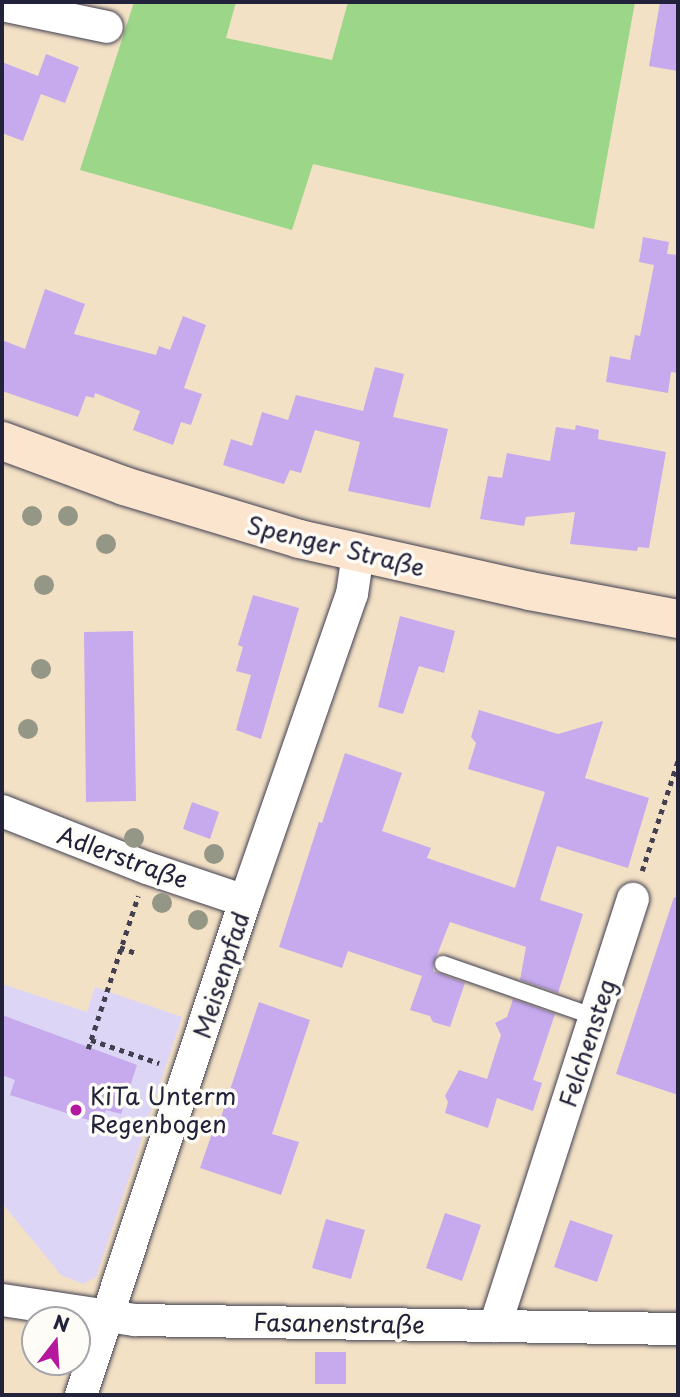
<!DOCTYPE html>
<html>
<head>
<meta charset="utf-8">
<style>
  body { margin:0 }
  #map { position:relative; width:680px; height:1397px; overflow:hidden; background:#f3e1c5; font-family:"Playpen Sans",sans-serif }
  div>[style] { position:absolute }
  .built>* { inset:0; background:#ddd5f6 }
  .green>* { inset:0; background:#9bd689 }
  .building>* { inset:0; background:#c6aaed }
  .path>* { height:4.5px; margin-top:-2.25px; transform-origin:0; background:repeating-linear-gradient(90deg,#413f50 0 5px,transparent 0 10px) }
  .roads { filter:drop-shadow(0 0 2px #413f50) drop-shadow(0 0 2px #413f50) }
  .lane>* { height:16px; margin:-8px; padding:0 8px; transform-origin:8px; border-radius:8px; background:#fff }
  .street>* { height:32px; margin:-16px; padding:0 16px; transform-origin:16px; border-radius:16px; background:#fff }
  .secondary>* { height:38px; margin:-19px; padding:0 19px; transform-origin:19px; border-radius:19px; background:#fbe5cf }
  .trees>* { width:20px; height:20px; margin:-10px; border-radius:50%; background:#949686 }
  .dots>* { width:19px; height:19px; translate:-50% -50%; box-sizing:border-box; border:4px solid #fdfcf7; border-radius:50% }
  span { translate:-50% -50%; white-space:nowrap; text-align:center; line-height:1.15; -webkit-text-stroke:7px #fdfcf7; paint-order:stroke }
  .street-label { font-size:24px; color:#22223b }
  .poi-label { font-size:24px; color:#22223b }
  .left { translate:0 -50%; text-align:left }
  .frame { position:absolute; inset:0; border:4px solid #22223b; pointer-events:none }
  .north { position:absolute; left:21px; top:1306px; width:70px; height:70px; box-sizing:border-box; background:#fdfcf7; border:2px solid #a5a5ac; border-radius:50%; rotate:17deg; font-size:19px; font-weight:700; line-height:28px; text-align:center; color:#22223b }
  .north::after { content:''; display:block; margin:auto; width:24px; height:32px; background:#b5179e; clip-path:polygon(50% 0,100% 100%,50% 72%,0 100%) }
</style>
</head>
<body>
<div id="map">
  <div class="built">
    <div style="clip-path:polygon(2px 984px,87px 1012px,95px 987px,182px 1017px,96px 1277px,83px 1284px,61px 1275px,2px 1203px)"></div>
  </div>
  <div class="green">
    <div style="clip-path:polygon(134px 2px,236px 2px,226px 38px,332px 60px,348px 2px,635px 2px,594px 229px,313px 164px,292px 230px,80px 170px)"></div>
  </div>
  <div class="building">
    <div style="clip-path:polygon(660px 2px,678px 2px,678px 71px,649px 66px)"></div>
    <div style="clip-path:polygon(46px 54px,79px 67px,65px 103px,41px 94px,23px 141px,2px 133px,2px 62px,38px 76px)"></div>
    <div style="clip-path:polygon(643px 237px,669px 242px,667px 254px,678px 255px,678px 373px,671px 372px,668px 393px,606px 382px,610px 356px,630px 360px,635px 335px,640px 336px,654px 265px,639px 262px)"></div>
    <div style="clip-path:polygon(45px 289px,85px 304px,74px 334px,156px 355px,159px 346px,170px 350px,183px 316px,206px 325px,184px 388px,202px 394px,191px 425px,181px 422px,173px 445px,133px 430px,140px 411px,95px 393px,94px 398px,86px 396px,78px 417px,2px 391px,2px 340px,25px 349px)"></div>
    <div style="clip-path:polygon(375px 367px,404px 374px,393px 417px,448px 429px,430px 508px,348px 491px,360px 442px,315px 430px,301px 473px,290px 470px,284px 484px,223px 465px,231px 439px,252px 446px,262px 412px,288px 420px,296px 395px,363px 411px)"></div>
    <div style="clip-path:polygon(576px 425px,599px 430px,598px 439px,666px 452px,649px 548px,638px 547px,637px 551px,570px 544px,575px 512px,526px 517px,524px 526px,480px 519px,488px 476px,502px 478px,507px 453px,550px 461px,556px 427px,575px 430px)"></div>
    <div style="clip-path:polygon(253px 595px,299px 608px,261px 739px,236px 730px,251px 675px,236px 671px,243px 647px,238px 645px)"></div>
    <div style="clip-path:polygon(400px 616px,455px 631px,444px 673px,419px 666px,403px 714px,378px 707px)"></div>
    <div style="clip-path:polygon(133px 631px,136px 801px,86px 802px,84px 632px)"></div>
    <div style="clip-path:polygon(479px 710px,558px 734px,603px 721px,585px 778px,649px 798px,628px 868px,557px 846px,540px 900px,583px 914px,558px 993px,520px 980px,526px 947px,450px 922px,433px 965px,433px 971px,465px 983px,450px 1027px,433px 1022px,430px 1016px,410px 1010px,422px 976px,348px 951px,342px 968px,279px 947px,319px 822px,322px 823px,345px 753px,402px 773px,382px 831px,431px 848px,427px 858px,515px 888px,545px 792px,468px 769px,476px 743px,471px 737px)"></div>
    <div style="clip-path:polygon(192px 802px,219px 812px,210px 839px,183px 829px)"></div>
    <div style="clip-path:polygon(674px 897px,678px 898px,678px 1095px,616px 1074px)"></div>
    <div style="clip-path:polygon(513px 999px,555px 1014px,533px 1080px,542px 1083px,533px 1111px,497px 1098px,488px 1128px,445px 1113px,448px 1102px,445px 1096px,459px 1070px,487px 1079px,501px 1035px,495px 1023px,507px 1017px)"></div>
    <div style="clip-path:polygon(259px 1002px,310px 1020px,272px 1134px,299px 1142px,281px 1195px,200px 1168px,218px 1116px,221px 1117px)"></div>
    <div style="clip-path:polygon(2px 1015px,137px 1065px,121px 1114px,106px 1110px,101px 1124px,10px 1095px,15px 1080px,2px 1075px)"></div>
    <div style="clip-path:polygon(445px 1213px,481px 1225px,462px 1281px,426px 1268px)"></div>
    <div style="clip-path:polygon(326px 1219px,365px 1230px,351px 1279px,312px 1268px)"></div>
    <div style="clip-path:polygon(570px 1220px,613px 1235px,597px 1282px,554px 1267px)"></div>
    <div style="clip-path:polygon(315px 1352px,346px 1352px,346px 1384px,315px 1384px)"></div>
  </div>
  <div class="path">
    <div style="left:642px;top:871px;width:117px;rotate:-72deg"></div>
    <div style="left:120px;top:947px;width:17px;rotate:21deg"></div>
    <div style="left:91px;top:1040px;width:72px;rotate:18.7deg"></div>
    <div style="left:88px;top:1049px;width:161px;rotate:-71.9deg"></div>
  </div>
  <div class="roads">
    <div class="lane">
      <div style="left:443px;top:964px;width:161px;rotate:19.2deg"></div>
    </div>
    <div class="street">
      <div style="left:2px;top:5px;width:107px;rotate:11.8deg"></div>
      <div style="left:2px;top:811px;width:156px;rotate:21.5deg"></div>
      <div style="left:147px;top:868px;width:103px;rotate:18.6deg"></div>
      <div style="left:2px;top:1300px;width:134px;rotate:8.6deg"></div>
      <div style="left:135px;top:1320px;width:543px;rotate:0.95deg"></div>
      <div style="left:495px;top:1326px;width:449px;rotate:-72.1deg"></div>
      <div style="left:81px;top:1395px;width:521px;rotate:-71.63deg"></div>
      <div style="left:245px;top:901px;width:325px;rotate:-70.8deg"></div>
      <div style="left:352px;top:594px;width:40px;rotate:-81.5deg"></div>
    </div>
    <div class="secondary">
      <div style="left:2px;top:441px;width:130px;rotate:20.2deg"></div>
      <div style="left:124px;top:486px;width:183px;rotate:16.8deg"></div>
      <div style="left:299px;top:539px;width:237px;rotate:12.7deg"></div>
      <div style="left:530px;top:591px;width:151px;rotate:10.7deg"></div>
    </div>
  </div>
  <div class="trees">
    <div style="left:32px;top:516px"></div>
    <div style="left:68px;top:516px"></div>
    <div style="left:106px;top:544px"></div>
    <div style="left:44px;top:585px"></div>
    <div style="left:41px;top:669px"></div>
    <div style="left:28px;top:729px"></div>
    <div style="left:134px;top:838px"></div>
    <div style="left:214px;top:854px"></div>
    <div style="left:162px;top:903px"></div>
    <div style="left:198px;top:920px"></div>
  </div>
  <div class="dots">
    <div style="left:76px;top:1110px;background:#b5179e"></div>
  </div>
  <div class="street-label">
    <span style="left:336px;top:546px;rotate:14deg">Spenger Straße</span>
    <span style="left:123px;top:857px;rotate:20deg">Adlerstraße</span>
    <span style="left:221px;top:975px;rotate:-72deg">Meisenpfad</span>
    <span style="left:587px;top:1043px;rotate:-72deg">Felchensteg</span>
    <span style="left:339px;top:1323px;rotate:1deg">Fasanenstraße</span>
  </div>
  <div class="poi-label">
    <span class="left" style="left:90px;top:1110px">KiTa Unterm<br>Regenbogen</span>
  </div>
  <div class="frame"></div>
  <div class="north">N</div>
</div>
</body>
</html>
